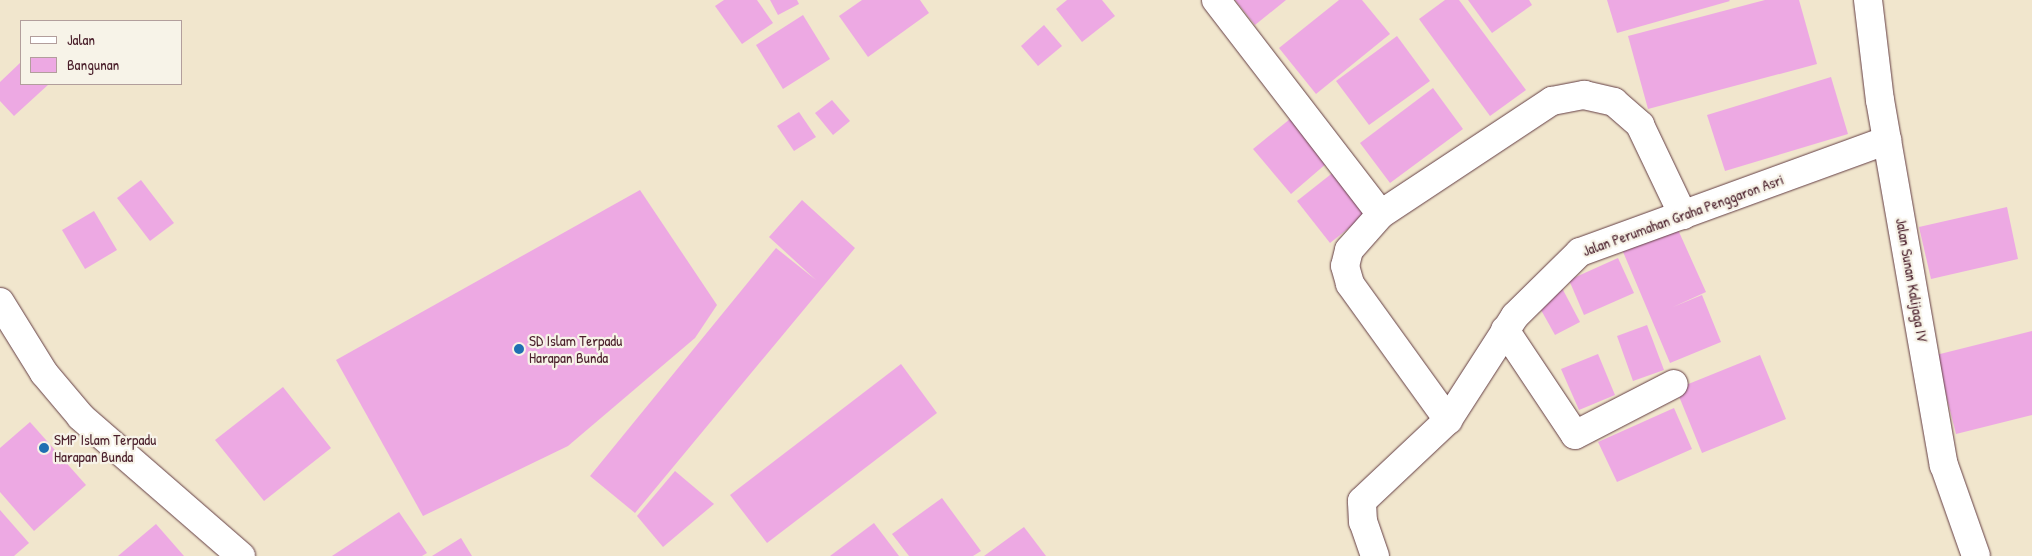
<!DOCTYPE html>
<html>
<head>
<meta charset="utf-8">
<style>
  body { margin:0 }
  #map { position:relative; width:2032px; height:556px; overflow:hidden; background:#f1e6cd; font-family:"Patrick Hand",sans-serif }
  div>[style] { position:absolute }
  .building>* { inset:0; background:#eda9e3 }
  .roads { filter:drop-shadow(0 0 1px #633d43) drop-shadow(0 0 1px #633d43) }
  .minor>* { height:28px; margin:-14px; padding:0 14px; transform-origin:14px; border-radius:14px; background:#fff }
  .dots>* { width:14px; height:14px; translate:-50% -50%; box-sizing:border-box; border:2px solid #f7f3e8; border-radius:50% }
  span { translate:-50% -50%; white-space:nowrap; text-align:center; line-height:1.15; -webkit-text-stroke:4.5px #f7f3e8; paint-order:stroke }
  .street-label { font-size:15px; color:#4a1f2b }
  .poi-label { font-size:15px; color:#4a1f2b }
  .left { translate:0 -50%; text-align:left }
  .legend { position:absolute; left:20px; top:20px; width:162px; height:65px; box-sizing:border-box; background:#f7f3e8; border:1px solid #b29e9c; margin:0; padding:6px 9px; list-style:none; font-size:15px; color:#4a1f2b }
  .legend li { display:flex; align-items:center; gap:10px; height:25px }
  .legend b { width:25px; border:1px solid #b29e9c }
</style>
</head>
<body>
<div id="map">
  <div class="building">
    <div style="clip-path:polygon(724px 0,757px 0,773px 23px,742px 44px,715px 6px)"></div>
    <div style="clip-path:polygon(770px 0,797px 0,799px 4px,778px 15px)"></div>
    <div style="clip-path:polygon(862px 0,920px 0,929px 13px,868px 57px,839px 16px)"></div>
    <div style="clip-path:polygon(1067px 0,1102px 0,1115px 16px,1082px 42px,1056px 9px)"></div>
    <div style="clip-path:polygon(1235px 0,1286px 0,1255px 25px)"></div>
    <div style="clip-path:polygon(1339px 0,1362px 0,1390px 34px,1316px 94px,1279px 48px)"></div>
    <div style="clip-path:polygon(1445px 0,1459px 0,1526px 90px,1490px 116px,1419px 19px)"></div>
    <div style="clip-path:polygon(1468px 0,1529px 0,1532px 5px,1492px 33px)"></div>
    <div style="clip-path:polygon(1607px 0,1729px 0,1730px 1px,1617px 33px)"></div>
    <div style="clip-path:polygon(1765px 0,1799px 0,1817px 64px,1648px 109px,1628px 36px)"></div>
    <div style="clip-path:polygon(803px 15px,830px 59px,783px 89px,756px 45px)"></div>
    <div style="clip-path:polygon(1044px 25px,1062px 46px,1038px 66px,1021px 46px)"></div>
    <div style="clip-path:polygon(1397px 36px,1430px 81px,1369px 125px,1336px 81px)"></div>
    <div style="clip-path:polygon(21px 62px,21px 84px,49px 84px,14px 116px,0 101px,0 82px)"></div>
    <div style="clip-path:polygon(1831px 77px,1848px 134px,1725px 171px,1707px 115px)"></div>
    <div style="clip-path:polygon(1433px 88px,1463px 129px,1390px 183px,1360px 143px)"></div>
    <div style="clip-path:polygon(832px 100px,850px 121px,833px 135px,815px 113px)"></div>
    <div style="clip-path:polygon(799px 112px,816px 137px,794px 151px,777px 126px)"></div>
    <div style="clip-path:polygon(1290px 119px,1327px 163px,1291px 194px,1253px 149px)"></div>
    <div style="clip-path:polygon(1335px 171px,1368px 213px,1330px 243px,1297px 201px)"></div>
    <div style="clip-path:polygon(141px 180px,174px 223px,150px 241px,117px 198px)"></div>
    <div style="clip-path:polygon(640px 190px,717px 305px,695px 338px,568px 446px,423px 516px,336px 360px)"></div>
    <div style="clip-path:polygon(802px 200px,855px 248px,635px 513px,590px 476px,776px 248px,816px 280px,769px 237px)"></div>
    <div style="clip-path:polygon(2007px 207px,2018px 259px,1931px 279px,1919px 227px)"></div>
    <div style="clip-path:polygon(94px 211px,117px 250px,85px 269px,62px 230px)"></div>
    <div style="clip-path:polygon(1675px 223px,1706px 292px,1673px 307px,1702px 295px,1721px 342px,1670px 363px,1621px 247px)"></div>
    <div style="clip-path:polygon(1618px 258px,1634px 293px,1584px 315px,1569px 280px)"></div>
    <div style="clip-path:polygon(1562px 288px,1580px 322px,1555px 335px,1536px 301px)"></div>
    <div style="clip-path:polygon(1647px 325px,1664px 370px,1633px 381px,1617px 336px)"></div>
    <div style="clip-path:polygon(2032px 331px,2032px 415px,1956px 434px,1936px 355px)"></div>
    <div style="clip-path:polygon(1598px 354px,1615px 395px,1579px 410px,1561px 369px)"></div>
    <div style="clip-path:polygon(1760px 355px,1786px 419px,1702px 453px,1676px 389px)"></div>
    <div style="clip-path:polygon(901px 364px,937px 413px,767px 543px,730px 495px)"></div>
    <div style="clip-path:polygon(283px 387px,331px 448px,264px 501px,215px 440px)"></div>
    <div style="clip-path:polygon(1674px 408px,1692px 449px,1617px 482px,1598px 442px)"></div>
    <div style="clip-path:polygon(30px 422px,86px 485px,34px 531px,0 492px,0 448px)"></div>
    <div style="clip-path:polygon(675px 471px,714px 504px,663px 547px,637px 516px)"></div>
    <div style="clip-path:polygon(942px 498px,981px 551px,973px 556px,909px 556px,892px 534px)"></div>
    <div style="clip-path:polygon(0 510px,29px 543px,14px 556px,0 556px)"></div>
    <div style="clip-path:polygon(399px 512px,427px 553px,422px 556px,332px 556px)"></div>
    <div style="clip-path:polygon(874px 523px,899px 556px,830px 556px)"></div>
    <div style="clip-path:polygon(156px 524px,184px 556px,118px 556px)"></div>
    <div style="clip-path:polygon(1024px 527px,1046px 556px,984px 556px)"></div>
    <div style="clip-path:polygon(461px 538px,472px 556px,432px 556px)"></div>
  </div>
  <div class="roads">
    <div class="minor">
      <div style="left:1216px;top:0;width:270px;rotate:52.4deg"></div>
      <div style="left:1381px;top:214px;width:48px;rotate:131.6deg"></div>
      <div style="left:1349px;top:250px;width:16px;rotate:104deg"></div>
      <div style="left:1345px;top:266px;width:19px;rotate:74deg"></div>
      <div style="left:1350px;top:284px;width:168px;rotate:54.2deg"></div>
      <div style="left:1868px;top:0;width:101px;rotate:83.2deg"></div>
      <div style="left:1880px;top:100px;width:371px;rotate:80.1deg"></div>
      <div style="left:1944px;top:465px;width:96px;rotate:70.6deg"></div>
      <div style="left:1381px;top:214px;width:205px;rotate:-33.5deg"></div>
      <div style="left:1552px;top:101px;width:33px;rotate:-11deg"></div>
      <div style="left:1584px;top:95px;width:31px;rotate:13deg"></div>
      <div style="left:1614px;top:102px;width:35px;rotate:41deg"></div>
      <div style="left:1640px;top:125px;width:100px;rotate:64.5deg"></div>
      <div style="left:0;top:302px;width:84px;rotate:58.2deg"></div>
      <div style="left:44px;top:373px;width:57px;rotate:49.9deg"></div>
      <div style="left:81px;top:417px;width:212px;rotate:41deg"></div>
      <div style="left:1505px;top:330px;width:126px;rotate:56.3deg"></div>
      <div style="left:1575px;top:435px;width:111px;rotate:-27.3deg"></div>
      <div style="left:1375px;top:556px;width:36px;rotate:-109deg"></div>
      <div style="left:1363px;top:522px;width:21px;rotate:-93deg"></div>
      <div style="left:1362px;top:501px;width:118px;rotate:-43.3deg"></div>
      <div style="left:1448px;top:420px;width:124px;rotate:-57.2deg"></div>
      <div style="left:1515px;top:316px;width:91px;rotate:-44.6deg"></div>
      <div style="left:1580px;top:252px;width:327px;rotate:-20deg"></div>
    </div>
  </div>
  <div class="dots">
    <div style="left:519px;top:349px;background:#1f6fb2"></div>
    <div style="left:44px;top:448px;background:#1f6fb2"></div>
  </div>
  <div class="street-label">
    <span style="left:1683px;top:215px;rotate:-20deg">Jalan Perumahan Graha Penggaron Asri</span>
    <span style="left:1912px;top:280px;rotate:80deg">Jalan Sunan Kalijaga IV</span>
  </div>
  <div class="poi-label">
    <span class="left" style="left:529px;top:349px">SD Islam Terpadu<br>Harapan Bunda</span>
    <span class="left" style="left:54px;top:448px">SMP Islam Terpadu<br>Harapan Bunda</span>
  </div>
  <ul class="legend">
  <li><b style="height:6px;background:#fff"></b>Jalan</li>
  <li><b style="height:14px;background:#eda9e3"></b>Bangunan</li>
  </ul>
</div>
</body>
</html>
